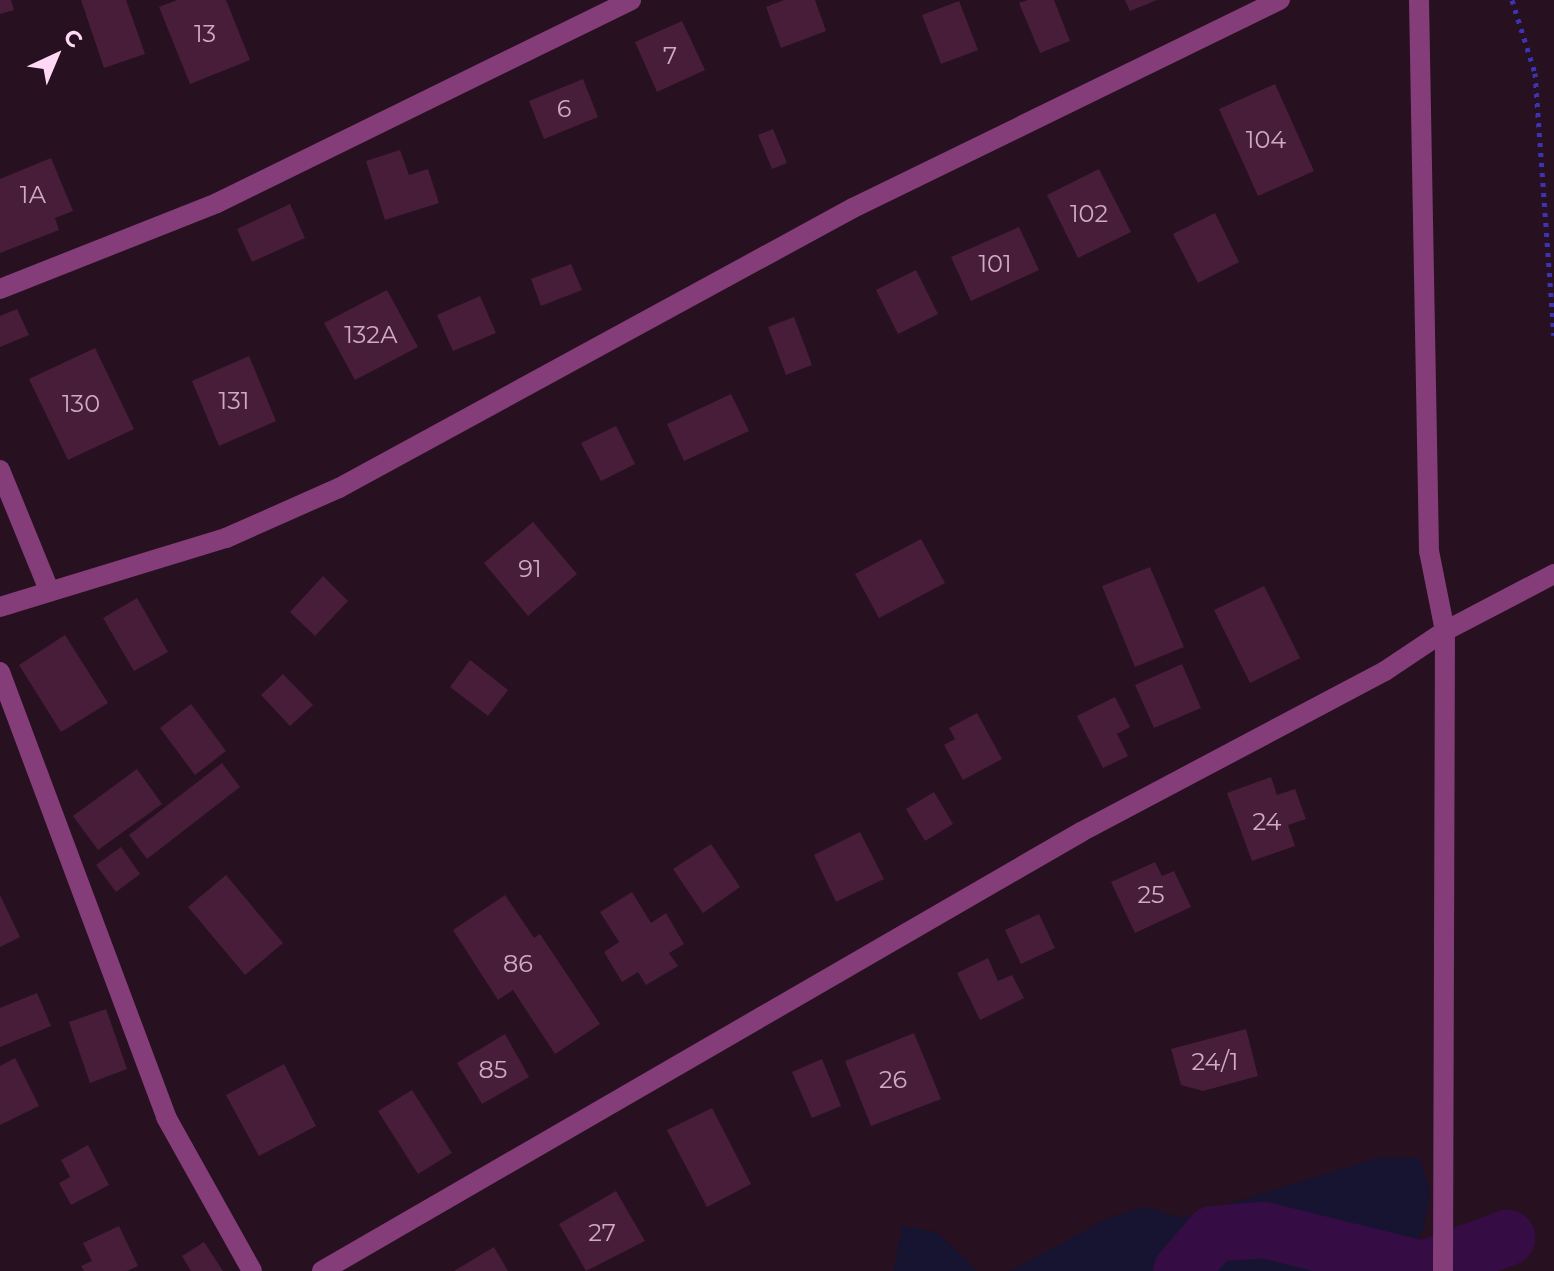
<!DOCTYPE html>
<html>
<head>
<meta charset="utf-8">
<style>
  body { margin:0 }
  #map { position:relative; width:1554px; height:1271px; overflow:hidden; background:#271020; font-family:Montserrat,sans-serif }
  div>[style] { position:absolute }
  .green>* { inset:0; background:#161431 }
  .river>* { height:56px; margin:-28px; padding:0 28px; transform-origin:28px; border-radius:28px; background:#360c44 }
  .building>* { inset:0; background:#471d3a }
  .path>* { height:5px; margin-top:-2.5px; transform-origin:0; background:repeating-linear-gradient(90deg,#3b34b5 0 4px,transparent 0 10px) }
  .minor>* { height:20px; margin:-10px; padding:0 10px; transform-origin:10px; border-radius:10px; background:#843d79 }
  span { translate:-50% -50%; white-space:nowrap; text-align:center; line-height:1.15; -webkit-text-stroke:8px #271020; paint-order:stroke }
  .number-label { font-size:24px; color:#d0a9c6 }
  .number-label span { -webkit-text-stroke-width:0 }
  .north { position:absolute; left:16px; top:16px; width:80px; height:80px; -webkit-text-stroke:6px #271020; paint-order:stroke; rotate:44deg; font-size:22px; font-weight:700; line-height:32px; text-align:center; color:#fed8f5 }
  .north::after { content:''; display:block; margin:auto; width:28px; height:36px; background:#fed8f5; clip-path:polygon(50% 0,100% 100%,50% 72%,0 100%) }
</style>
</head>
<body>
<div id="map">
  <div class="green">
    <div style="clip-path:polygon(1381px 1157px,1420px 1158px,1430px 1192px,1424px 1227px,1409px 1258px,1375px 1271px,1010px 1271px,1112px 1216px,1147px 1207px,1182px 1218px)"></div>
    <div style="clip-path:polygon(902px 1226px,936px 1232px,977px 1271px,894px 1271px)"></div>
  </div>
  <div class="river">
    <div style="left:1181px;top:1271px;width:49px;rotate:-49.1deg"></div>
    <div style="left:1213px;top:1234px;width:51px;rotate:-4.5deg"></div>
    <div style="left:1264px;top:1230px;width:164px;rotate:13.8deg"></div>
    <div style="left:1423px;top:1269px;width:90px;rotate:-20.3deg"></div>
  </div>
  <div class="building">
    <div style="clip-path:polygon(0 0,11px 0,14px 10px,0 14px)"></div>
    <div style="clip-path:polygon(81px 0,126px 0,145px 54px,104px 68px)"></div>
    <div style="clip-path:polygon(177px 0,226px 0,250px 60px,190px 84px,159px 7px)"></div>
    <div style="clip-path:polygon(784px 0,815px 0,826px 31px,781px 48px,766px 7px)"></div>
    <div style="clip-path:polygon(1028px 0,1054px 0,1070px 41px,1040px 53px,1019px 3px)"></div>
    <div style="clip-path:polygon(1125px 0,1157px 0,1130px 11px)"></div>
    <div style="clip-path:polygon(959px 1px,978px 50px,941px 64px,922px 15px)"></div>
    <div style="clip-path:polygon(682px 21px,705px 70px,657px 92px,635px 42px)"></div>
    <div style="clip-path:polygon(583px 79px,598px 117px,544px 139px,529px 101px)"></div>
    <div style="clip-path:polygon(1275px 84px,1314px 171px,1258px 196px,1219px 109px)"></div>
    <div style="clip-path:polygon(773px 129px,787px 163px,772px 169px,758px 135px)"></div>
    <div style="clip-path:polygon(400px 150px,409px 175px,428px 169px,439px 203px,385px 220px,366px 161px)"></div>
    <div style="clip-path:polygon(51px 158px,73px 211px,55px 218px,59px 230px,0 253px,0 179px)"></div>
    <div style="clip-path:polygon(1099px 169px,1131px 232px,1078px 258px,1047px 195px)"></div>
    <div style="clip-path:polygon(290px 204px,305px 238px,252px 262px,237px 229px)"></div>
    <div style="clip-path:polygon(1215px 213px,1239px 262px,1198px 283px,1173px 234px)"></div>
    <div style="clip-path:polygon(1019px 227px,1039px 270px,971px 301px,951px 257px)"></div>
    <div style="clip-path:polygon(571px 264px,582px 290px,541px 306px,531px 279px)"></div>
    <div style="clip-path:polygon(916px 270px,938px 314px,898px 334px,876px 290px)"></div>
    <div style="clip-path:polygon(387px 290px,418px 347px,355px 380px,324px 323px)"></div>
    <div style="clip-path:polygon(480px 296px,496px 333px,453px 351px,437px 315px)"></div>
    <div style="clip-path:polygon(17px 309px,29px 335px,0 347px,0 316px)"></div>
    <div style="clip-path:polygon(794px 317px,812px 365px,786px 375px,768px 327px)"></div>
    <div style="clip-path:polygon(95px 348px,134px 429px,68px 460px,29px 379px)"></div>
    <div style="clip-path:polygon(249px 356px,276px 421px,219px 446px,192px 381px)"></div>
    <div style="clip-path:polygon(731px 394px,749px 431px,684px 461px,667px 424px)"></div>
    <div style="clip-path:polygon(616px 426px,635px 464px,601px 481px,581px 443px)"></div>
    <div style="clip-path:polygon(533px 522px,577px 574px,528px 616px,484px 563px)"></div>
    <div style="clip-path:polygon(921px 539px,945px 583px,879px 618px,855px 574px)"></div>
    <div style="clip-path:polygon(1150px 567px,1184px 647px,1135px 667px,1102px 586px)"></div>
    <div style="clip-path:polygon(323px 576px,348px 601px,315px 636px,290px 612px)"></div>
    <div style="clip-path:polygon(1264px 586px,1300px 658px,1250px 683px,1214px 610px)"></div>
    <div style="clip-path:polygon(137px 598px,168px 652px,134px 671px,103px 618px)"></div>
    <div style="clip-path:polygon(65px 635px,108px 703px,61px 732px,19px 665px)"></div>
    <div style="clip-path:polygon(470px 660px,508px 690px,488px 716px,450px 687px)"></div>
    <div style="clip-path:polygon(1182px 664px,1201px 708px,1154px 728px,1135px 685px)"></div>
    <div style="clip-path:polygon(283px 674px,313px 705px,290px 726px,261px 695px)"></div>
    <div style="clip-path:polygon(1115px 697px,1130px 727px,1117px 734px,1128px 756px,1103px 768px,1077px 716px)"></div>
    <div style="clip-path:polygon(191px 704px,226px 751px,195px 775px,160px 728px)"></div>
    <div style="clip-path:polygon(977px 713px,1002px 759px,963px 780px,944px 745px,955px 739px,949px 728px)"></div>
    <div style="clip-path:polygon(222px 763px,240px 787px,147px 859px,129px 835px)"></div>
    <div style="clip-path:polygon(137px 769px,162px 804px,98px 850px,73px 816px)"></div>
    <div style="clip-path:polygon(1271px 777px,1277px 795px,1295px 789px,1306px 819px,1288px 825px,1295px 846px,1252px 861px,1227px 793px)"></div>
    <div style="clip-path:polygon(934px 792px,953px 824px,925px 841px,906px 809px)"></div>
    <div style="clip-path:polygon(860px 832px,884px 879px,836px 902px,814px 855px)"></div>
    <div style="clip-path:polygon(711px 844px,740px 887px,703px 913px,673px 869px)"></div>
    <div style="clip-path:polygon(121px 847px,140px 874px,116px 892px,96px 865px)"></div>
    <div style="clip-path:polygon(1155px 862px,1162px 876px,1174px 871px,1191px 907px,1135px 933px,1111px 882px)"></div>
    <div style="clip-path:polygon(226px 875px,283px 943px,245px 975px,188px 907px)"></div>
    <div style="clip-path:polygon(632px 892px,651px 923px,666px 913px,684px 944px,669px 953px,678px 966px,646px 985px,638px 972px,622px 982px,604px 952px,619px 942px,600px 912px)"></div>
    <div style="clip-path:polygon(0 895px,20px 937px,0 947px)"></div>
    <div style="clip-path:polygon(505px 895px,534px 938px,540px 934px,600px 1024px,555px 1054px,513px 990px,498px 1000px,453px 930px)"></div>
    <div style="clip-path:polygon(1039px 914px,1055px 948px,1021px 964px,1005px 930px)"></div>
    <div style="clip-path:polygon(988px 958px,998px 981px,1012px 975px,1024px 998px,980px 1020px,957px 973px)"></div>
    <div style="clip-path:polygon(37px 993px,51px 1026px,0 1047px,0 1008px)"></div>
    <div style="clip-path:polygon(106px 1009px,127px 1069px,90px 1083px,69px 1022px)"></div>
    <div style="clip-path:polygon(1246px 1029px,1258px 1076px,1203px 1091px,1181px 1085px,1171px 1049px)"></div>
    <div style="clip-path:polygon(914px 1033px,941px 1099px,871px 1126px,845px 1061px)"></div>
    <div style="clip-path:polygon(505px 1034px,529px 1077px,482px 1104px,457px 1063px)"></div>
    <div style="clip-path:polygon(15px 1058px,39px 1106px,0 1125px,0 1066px)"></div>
    <div style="clip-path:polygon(822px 1059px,841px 1106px,812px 1118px,792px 1072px)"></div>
    <div style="clip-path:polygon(284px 1064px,316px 1126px,259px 1156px,226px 1095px)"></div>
    <div style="clip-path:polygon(412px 1090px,452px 1153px,418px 1174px,378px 1111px)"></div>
    <div style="clip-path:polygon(712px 1108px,751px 1184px,707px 1207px,667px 1130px)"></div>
    <div style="clip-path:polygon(88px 1145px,109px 1185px,71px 1205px,59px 1183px,70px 1177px,61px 1160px)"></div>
    <div style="clip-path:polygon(616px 1191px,645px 1241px,586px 1271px,559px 1224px)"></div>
    <div style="clip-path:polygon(119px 1226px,138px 1266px,127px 1271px,84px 1271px,81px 1266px,92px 1261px,83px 1243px)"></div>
    <div style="clip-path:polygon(204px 1242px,223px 1271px,191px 1271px,182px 1256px)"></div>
    <div style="clip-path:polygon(494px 1247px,508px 1271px,454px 1271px)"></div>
  </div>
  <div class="path">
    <div style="left:1512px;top:0;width:77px;rotate:72.5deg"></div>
    <div style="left:1535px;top:73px;width:263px;rotate:85.9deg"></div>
  </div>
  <div class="minor">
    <div style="left:1419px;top:0;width:551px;rotate:88.96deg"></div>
    <div style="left:1429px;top:551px;width:82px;rotate:78.7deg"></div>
    <div style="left:1445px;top:631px;width:640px;rotate:90.18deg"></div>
    <div style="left:0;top:289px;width:233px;rotate:-21.6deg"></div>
    <div style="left:217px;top:203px;width:461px;rotate:-26.1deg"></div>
    <div style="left:0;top:470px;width:130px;rotate:67.8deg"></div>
    <div style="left:0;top:607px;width:236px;rotate:-17deg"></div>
    <div style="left:226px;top:538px;width:124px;rotate:-23.9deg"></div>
    <div style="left:339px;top:488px;width:585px;rotate:-28.58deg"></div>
    <div style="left:853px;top:208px;width:475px;rotate:-26deg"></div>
    <div style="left:0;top:672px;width:475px;rotate:69.5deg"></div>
    <div style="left:166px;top:1117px;width:176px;rotate:60.8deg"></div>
    <div style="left:322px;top:1271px;width:877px;rotate:-30.04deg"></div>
    <div style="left:1081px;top:832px;width:344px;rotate:-27.9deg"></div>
    <div style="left:1385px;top:671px;width:72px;rotate:-33.7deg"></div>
    <div style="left:1445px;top:631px;width:123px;rotate:-27.6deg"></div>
  </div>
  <div class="number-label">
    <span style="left:205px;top:34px">13</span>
    <span style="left:670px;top:56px">7</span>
    <span style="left:564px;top:109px">6</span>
    <span style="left:1266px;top:140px">104</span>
    <span style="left:33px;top:195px">1А</span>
    <span style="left:1089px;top:214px">102</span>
    <span style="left:995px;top:264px">101</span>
    <span style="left:371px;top:335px">132А</span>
    <span style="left:234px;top:401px">131</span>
    <span style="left:81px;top:404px">130</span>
    <span style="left:530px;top:569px">91</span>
    <span style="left:1267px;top:822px">24</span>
    <span style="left:1151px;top:895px">25</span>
    <span style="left:518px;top:964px">86</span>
    <span style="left:1215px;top:1062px">24/1</span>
    <span style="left:493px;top:1070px">85</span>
    <span style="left:893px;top:1080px">26</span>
    <span style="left:602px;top:1233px">27</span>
  </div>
  <div class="north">С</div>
</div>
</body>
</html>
